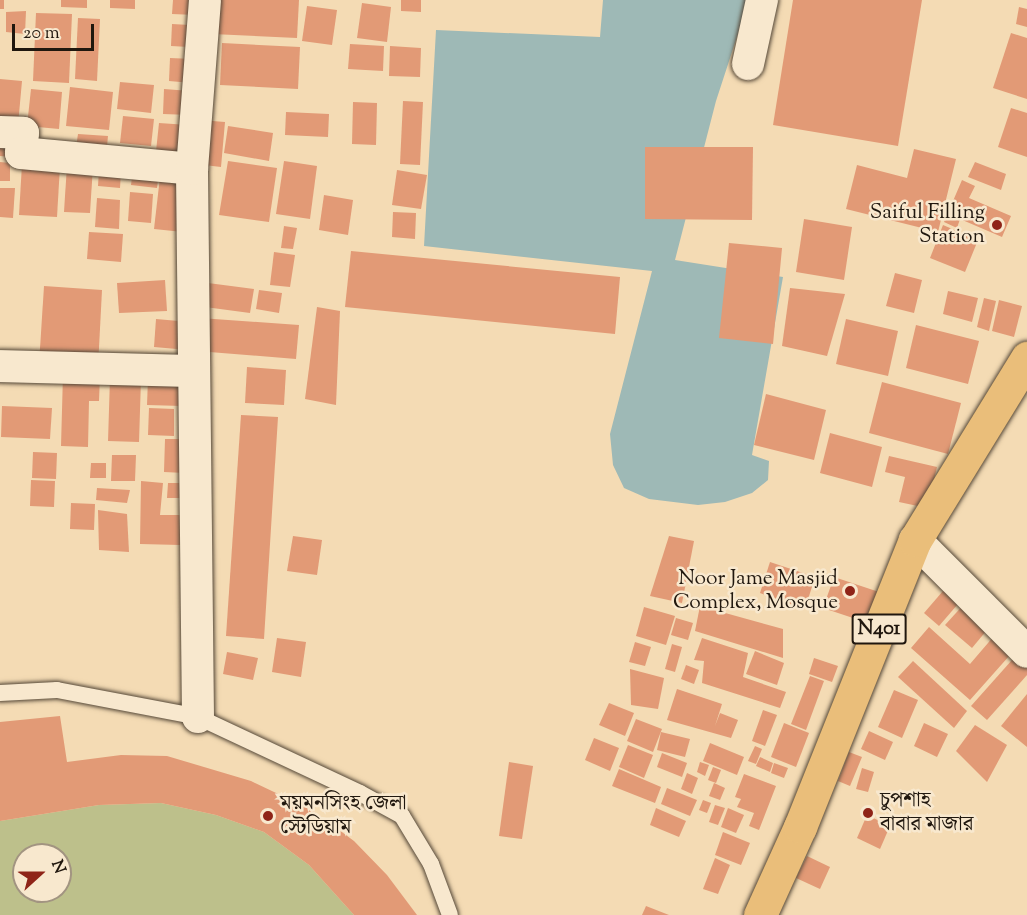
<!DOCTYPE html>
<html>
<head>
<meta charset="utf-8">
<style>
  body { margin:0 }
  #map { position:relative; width:1027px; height:915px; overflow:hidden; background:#f4dbb4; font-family:"Sorts Mill Goudy","Noto Serif Bengali",serif }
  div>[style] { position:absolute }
  .green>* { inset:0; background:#bdc08b }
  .water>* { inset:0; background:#9eb9b6 }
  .building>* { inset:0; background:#e29a76 }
  .roads { filter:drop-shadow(0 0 2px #554838) drop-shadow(0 0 2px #554838) }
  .lane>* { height:16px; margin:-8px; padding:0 8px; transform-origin:8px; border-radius:8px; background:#f8e8ce }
  .street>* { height:32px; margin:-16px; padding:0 16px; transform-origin:16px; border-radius:16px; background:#f8e8ce }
  .highway>* { height:33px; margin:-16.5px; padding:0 16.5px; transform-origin:16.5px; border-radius:16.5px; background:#eabe7a }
  .dots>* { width:16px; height:16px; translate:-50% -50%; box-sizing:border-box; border:3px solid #f8e8ce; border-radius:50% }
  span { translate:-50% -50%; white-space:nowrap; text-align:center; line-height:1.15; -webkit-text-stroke:5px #f8e8ce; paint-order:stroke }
  .shield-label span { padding:2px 4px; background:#f8e8ce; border:2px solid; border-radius:4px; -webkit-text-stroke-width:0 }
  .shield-label { font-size:20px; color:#20170e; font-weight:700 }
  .poi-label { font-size:21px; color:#20170e }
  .right { translate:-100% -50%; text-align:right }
  .left { translate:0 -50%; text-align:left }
  .north { position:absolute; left:12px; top:843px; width:60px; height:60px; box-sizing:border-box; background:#f8e8ce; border:2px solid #a29481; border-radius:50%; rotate:69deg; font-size:16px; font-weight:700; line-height:24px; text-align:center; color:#20170e }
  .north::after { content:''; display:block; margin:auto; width:21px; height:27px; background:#8f2418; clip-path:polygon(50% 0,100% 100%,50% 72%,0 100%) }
  .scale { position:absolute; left:12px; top:24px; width:82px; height:27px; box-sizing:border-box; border:3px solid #20170e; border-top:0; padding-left:8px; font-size:18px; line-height:21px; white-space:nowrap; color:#20170e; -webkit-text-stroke:4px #f8e8ce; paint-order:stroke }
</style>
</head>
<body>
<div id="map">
  <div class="green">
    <div style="clip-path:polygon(evenodd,161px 803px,216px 815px,264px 832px,309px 865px,354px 915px,0 915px,0 821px,99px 805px,161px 803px,24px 855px,60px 855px,60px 891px,24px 891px,24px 855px)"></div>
  </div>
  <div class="water">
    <div style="clip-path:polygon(603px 0,749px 0,716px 101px,675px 260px,783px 277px,752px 455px,769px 461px,768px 480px,752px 493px,725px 502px,698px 505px,649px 499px,624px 488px,613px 465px,610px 434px,652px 271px,424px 246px,436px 30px,600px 37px)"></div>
  </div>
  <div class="building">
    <div style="clip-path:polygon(0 0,4px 0,4px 9px,0 9px)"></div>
    <div style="clip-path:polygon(61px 0,87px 0,87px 8px,61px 7px)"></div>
    <div style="clip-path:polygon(110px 0,135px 0,135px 9px,110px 8px)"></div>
    <div style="clip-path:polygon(173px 0,196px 0,196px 15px,172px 14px)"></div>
    <div style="clip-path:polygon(213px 0,299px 0,297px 38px,212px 34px)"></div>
    <div style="clip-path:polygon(401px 0,421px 0,421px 12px,401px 11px)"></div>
    <div style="clip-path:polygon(793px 0,922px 0,898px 146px,773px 125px)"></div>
    <div style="clip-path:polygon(362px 3px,391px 7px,387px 42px,357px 38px)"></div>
    <div style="clip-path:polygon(307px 6px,337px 10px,332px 45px,302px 41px)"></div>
    <div style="clip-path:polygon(1019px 7px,1027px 9px,1027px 27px,1016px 24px)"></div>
    <div style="clip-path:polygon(26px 11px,25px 34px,6px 32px,6px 12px)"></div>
    <div style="clip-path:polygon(36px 13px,72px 14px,69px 83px,33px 81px)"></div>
    <div style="clip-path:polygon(78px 18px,100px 19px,97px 81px,75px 79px)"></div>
    <div style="clip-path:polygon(172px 24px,190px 25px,189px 47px,171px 46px)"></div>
    <div style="clip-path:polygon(1011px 33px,1027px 38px,1027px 99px,993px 88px)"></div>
    <div style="clip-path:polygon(222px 43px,300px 47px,298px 89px,220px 85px)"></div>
    <div style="clip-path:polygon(350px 44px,384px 46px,383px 71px,348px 69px)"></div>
    <div style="clip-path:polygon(390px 46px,421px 48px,420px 77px,389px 76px)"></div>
    <div style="clip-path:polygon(170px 58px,193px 59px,192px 83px,169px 81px)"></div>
    <div style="clip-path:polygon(0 79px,22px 81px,18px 125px,0 123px)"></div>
    <div style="clip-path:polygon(120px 82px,154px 85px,151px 113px,117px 109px)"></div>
    <div style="clip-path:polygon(70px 87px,113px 92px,109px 130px,66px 126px)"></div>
    <div style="clip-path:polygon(31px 89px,62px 92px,59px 129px,27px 126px)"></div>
    <div style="clip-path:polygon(164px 89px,190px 91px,190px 115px,163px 114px)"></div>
    <div style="clip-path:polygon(403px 101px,423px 102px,420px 165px,400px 164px)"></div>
    <div style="clip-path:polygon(353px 102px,377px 103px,376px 145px,352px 144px)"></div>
    <div style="clip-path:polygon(1011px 108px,1027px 113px,1027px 157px,998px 147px)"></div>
    <div style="clip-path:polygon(286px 112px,329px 114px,328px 137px,285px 135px)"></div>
    <div style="clip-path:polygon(123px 116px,154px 119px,151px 146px,120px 143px)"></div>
    <div style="clip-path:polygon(200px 120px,225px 122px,221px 167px,196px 164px)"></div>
    <div style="clip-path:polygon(159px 123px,188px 125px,184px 164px,155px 161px)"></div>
    <div style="clip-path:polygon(228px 126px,273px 133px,269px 161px,224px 153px)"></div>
    <div style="clip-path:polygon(78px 134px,108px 136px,106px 157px,75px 154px)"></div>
    <div style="clip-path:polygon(0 139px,12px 157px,0 156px)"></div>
    <div style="clip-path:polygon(645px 147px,753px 147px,752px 220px,645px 219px)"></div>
    <div style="clip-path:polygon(914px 149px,956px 159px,938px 232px,846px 209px,857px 165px,907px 178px)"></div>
    <div style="clip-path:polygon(228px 161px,277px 168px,269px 222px,219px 215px)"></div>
    <div style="clip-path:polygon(284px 161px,317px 166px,310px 219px,276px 214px)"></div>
    <div style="clip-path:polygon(0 162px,10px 163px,10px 181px,0 181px)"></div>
    <div style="clip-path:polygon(975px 162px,1006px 174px,1001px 190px,968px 177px)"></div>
    <div style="clip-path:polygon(22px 164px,60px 166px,57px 217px,19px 215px)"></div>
    <div style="clip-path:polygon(67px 165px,93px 166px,90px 213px,64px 212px)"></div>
    <div style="clip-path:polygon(99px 169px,121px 171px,120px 188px,98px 186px)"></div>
    <div style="clip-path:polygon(133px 169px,159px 171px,157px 188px,131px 185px)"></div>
    <div style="clip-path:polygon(397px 170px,427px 175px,421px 209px,392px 205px)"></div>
    <div style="clip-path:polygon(160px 177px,189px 180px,183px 232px,154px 229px)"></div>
    <div style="clip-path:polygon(962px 180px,975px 186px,969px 198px,1011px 216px,1002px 237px,960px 219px,957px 228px,944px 222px)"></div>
    <div style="clip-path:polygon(0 188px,15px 188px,13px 218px,0 217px)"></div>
    <div style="clip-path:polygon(130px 192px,153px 194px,151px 223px,128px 221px)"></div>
    <div style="clip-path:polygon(324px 195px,353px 200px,348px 235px,319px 230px)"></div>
    <div style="clip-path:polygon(97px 198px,120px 200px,119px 229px,95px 227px)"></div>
    <div style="clip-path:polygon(393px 212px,416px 213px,415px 239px,392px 237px)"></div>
    <div style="clip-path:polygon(804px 219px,852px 227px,844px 280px,796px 272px)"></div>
    <div style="clip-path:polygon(943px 225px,978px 240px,965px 272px,930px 258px)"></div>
    <div style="clip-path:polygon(284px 226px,297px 228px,293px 249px,281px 248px)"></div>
    <div style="clip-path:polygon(89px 232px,123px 234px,121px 262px,87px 259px)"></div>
    <div style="clip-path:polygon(729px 243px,782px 248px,773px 344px,719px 338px)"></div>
    <div style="clip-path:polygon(351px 251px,620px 277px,615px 334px,345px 307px)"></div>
    <div style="clip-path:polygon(274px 252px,295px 255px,290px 287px,270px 285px)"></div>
    <div style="clip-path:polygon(895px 273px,922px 280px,914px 313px,886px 306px)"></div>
    <div style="clip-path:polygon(165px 280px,167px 311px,119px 313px,117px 283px)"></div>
    <div style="clip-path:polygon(208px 283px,254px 289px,250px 313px,205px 307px)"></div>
    <div style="clip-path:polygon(44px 286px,102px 290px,98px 367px,39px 364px)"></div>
    <div style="clip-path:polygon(790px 288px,845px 294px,827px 356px,782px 346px)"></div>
    <div style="clip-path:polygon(259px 290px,282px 293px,279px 313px,256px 309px)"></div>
    <div style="clip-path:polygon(948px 291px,978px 298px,972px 322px,943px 314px)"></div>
    <div style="clip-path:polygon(984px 298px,996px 301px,989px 331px,977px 327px)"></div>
    <div style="clip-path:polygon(999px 300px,1022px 306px,1014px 337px,992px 331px)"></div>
    <div style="clip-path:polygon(317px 307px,340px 311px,336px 405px,305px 399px)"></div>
    <div style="clip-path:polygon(200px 318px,299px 325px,296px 359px,197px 351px)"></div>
    <div style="clip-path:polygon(156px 319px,190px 322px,188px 350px,154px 347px)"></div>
    <div style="clip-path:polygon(846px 319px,898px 331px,888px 376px,836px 364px)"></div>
    <div style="clip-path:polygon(916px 325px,979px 341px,968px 384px,906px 368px)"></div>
    <div style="clip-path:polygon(247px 367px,286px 370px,284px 405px,245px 403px)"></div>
    <div style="clip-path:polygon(63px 374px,100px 375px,99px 401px,89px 401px,88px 447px,61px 446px)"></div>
    <div style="clip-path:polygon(110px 377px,141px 379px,139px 442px,108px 441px)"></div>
    <div style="clip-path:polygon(148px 379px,182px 380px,182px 406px,147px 405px)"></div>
    <div style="clip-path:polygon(882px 382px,961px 403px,948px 454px,869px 433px)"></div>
    <div style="clip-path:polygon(766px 394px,826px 410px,814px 460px,754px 445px)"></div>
    <div style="clip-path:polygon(2px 406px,52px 408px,50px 439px,1px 437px)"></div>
    <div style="clip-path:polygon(149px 408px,174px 409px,174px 436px,148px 435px)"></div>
    <div style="clip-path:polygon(241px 415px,278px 417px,264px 639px,226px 636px)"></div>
    <div style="clip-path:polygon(830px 433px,882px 447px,872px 487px,820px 473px)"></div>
    <div style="clip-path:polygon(165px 439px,186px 439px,185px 473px,164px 472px)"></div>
    <div style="clip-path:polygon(33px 452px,57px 453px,56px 479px,32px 478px)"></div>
    <div style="clip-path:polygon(112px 455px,136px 455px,135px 481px,111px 481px)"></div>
    <div style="clip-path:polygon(889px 456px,937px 467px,927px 508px,899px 502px,905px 477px,885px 472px)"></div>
    <div style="clip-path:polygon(91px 463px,106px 463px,106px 478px,90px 478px)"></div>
    <div style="clip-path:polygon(31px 480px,55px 481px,54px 507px,30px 506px)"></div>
    <div style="clip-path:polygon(141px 481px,163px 483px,160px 515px,181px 515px,180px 545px,140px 544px)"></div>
    <div style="clip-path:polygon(168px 483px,187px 483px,186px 498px,167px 498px)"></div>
    <div style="clip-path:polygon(97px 488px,130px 490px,127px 503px,96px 500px)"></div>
    <div style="clip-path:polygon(71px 503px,95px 504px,94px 530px,70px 529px)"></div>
    <div style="clip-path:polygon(98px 510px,127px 514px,129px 552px,99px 550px)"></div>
    <div style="clip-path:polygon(293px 536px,322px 540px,317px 575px,287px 571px)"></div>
    <div style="clip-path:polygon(669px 536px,694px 541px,682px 603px,650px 596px)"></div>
    <div style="clip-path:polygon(770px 562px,815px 577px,805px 609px,760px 593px)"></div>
    <div style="clip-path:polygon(834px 577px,879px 592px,868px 623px,823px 608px)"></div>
    <div style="clip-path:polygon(949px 584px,964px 597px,939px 626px,924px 613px)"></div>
    <div style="clip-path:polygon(966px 602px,992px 624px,972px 648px,945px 625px)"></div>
    <div style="clip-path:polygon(700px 606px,783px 629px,783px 658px,695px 631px)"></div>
    <div style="clip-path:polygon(644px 607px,675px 616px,666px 645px,636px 636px)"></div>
    <div style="clip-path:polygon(676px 618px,693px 623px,688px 640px,671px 635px)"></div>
    <div style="clip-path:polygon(929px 627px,970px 664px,1000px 629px,1018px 646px,970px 700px,911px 648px)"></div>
    <div style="clip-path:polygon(277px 638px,306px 642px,301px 677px,272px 672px)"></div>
    <div style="clip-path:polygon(702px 638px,748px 653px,743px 677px,786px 692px,780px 708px,702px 683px,704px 661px,694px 660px)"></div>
    <div style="clip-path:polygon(635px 642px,651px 647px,645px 666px,629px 662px)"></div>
    <div style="clip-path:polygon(672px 644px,682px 647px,675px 672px,665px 669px)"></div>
    <div style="clip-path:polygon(755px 651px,784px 663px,777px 685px,746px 674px)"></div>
    <div style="clip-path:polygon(227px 652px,258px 658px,253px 680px,223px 674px)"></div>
    <div style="clip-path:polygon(1019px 652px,1027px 660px,1027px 675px,987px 720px,971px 706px)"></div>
    <div style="clip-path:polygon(814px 658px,838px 666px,832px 682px,809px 674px)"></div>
    <div style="clip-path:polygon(913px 661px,967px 711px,954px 728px,898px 677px)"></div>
    <div style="clip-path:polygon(686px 665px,699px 670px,694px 684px,681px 679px)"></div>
    <div style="clip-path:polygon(630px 669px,664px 678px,658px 709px,631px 705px)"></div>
    <div style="clip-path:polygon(810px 676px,824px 681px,806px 730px,791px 724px)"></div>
    <div style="clip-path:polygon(677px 689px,722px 704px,715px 726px,720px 713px,738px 720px,731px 738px,667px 720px)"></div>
    <div style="clip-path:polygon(894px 690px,918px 700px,902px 738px,878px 727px)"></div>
    <div style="clip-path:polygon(1027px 694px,1027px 747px,1001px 726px)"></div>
    <div style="clip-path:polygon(609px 703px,634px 713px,625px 736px,599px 725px)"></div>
    <div style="clip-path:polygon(763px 710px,777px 715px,765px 746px,752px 741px)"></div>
    <div style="clip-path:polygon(60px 716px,67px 762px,121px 755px,167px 756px,251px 781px,312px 810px,354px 841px,387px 875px,417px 915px,354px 915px,309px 865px,264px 832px,216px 815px,161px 803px,99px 805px,0 821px,0 722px)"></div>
    <div style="clip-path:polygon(636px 719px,662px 729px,653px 752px,627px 741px)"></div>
    <div style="clip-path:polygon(784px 723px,809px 733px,796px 767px,771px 757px)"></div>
    <div style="clip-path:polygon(924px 723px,948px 734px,937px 757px,914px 746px)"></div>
    <div style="clip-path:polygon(975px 725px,1007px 745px,987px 782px,956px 751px)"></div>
    <div style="clip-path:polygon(869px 731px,893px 742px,885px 760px,861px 749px)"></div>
    <div style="clip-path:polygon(661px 732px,690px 739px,685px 757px,657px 750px)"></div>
    <div style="clip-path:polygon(594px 738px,619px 748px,610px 771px,585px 760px)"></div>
    <div style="clip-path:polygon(710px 743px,744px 757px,737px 775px,703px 761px)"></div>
    <div style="clip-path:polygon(628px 745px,653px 755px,644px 778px,619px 767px)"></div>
    <div style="clip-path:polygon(755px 746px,762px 749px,756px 764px,748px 761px)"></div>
    <div style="clip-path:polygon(849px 752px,862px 757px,850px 786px,838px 781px)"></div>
    <div style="clip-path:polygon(662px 753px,687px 763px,682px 777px,657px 767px)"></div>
    <div style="clip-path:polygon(760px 757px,773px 763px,770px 772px,756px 766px)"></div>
    <div style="clip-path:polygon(509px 762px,533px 766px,522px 839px,499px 836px)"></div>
    <div style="clip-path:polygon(700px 762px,709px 765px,705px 776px,697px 772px)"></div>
    <div style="clip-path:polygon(774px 763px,788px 768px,784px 778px,771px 773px)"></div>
    <div style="clip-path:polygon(713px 767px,721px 770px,716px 783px,708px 780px)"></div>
    <div style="clip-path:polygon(862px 768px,874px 772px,868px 792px,856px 789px)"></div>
    <div style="clip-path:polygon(619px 769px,661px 787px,655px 803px,612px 786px)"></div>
    <div style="clip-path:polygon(687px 773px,698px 778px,692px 794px,681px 789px)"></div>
    <div style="clip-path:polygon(744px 774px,776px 786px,759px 830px,749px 826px,754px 813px,737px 807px,741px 799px,735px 797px)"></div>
    <div style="clip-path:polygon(714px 783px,725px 788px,720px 800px,709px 796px)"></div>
    <div style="clip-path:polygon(667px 788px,697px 800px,690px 816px,661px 804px)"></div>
    <div style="clip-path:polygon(703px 800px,711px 803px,707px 813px,699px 810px)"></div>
    <div style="clip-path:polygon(715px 805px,725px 808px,718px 825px,709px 822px)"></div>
    <div style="clip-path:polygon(656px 808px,686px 821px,679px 837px,650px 825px)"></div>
    <div style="clip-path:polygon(728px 808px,744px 815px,736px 833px,721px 827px)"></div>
    <div style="clip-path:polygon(867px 815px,890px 826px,880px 849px,857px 838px)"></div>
    <div style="clip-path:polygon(723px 832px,750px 843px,741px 865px,715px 855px)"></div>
    <div style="clip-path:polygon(807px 856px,830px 867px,820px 889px,796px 878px)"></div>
    <div style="clip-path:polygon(715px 858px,730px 865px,718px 894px,703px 889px)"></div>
    <div style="clip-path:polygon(646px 906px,669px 915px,642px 915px)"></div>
  </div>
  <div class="roads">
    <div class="lane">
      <div style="left:0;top:693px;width:57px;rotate:-3deg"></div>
      <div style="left:57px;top:690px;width:144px;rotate:10.8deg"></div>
      <div style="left:198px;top:717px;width:179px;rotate:25.1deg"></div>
      <div style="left:360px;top:793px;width:48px;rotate:28.7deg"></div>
      <div style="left:402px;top:816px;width:56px;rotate:58.9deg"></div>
      <div style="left:431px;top:864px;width:54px;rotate:69.6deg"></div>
    </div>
    <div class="street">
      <div style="left:748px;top:64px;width:66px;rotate:-77.7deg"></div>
      <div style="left:0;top:132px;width:23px;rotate:2deg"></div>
      <div style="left:23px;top:133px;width:20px;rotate:96deg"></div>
      <div style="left:21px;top:153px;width:172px;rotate:5.3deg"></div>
      <div style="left:0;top:366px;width:194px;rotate:1.5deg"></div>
      <div style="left:915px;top:540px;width:158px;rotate:45deg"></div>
      <div style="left:198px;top:717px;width:548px;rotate:-90.63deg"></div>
      <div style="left:192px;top:169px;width:169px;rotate:-85.6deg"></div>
    </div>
    <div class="highway">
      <div style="left:760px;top:915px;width:97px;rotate:-65.6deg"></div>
      <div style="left:800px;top:827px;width:309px;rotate:-68.2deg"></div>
      <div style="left:915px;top:540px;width:214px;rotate:-58.4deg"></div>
    </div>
  </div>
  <div class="dots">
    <div style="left:997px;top:225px;background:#8f2418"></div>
    <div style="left:850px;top:591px;background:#8f2418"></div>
    <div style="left:868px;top:813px;background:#8f2418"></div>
    <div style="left:268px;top:816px;background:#8f2418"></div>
  </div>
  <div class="shield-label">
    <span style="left:879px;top:629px">N401</span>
  </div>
  <div class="poi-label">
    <span class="right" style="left:985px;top:225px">Saiful Filling<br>Station</span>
    <span class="right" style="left:838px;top:591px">Noor Jame Masjid<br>Complex, Mosque</span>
    <span class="left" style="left:880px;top:813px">চুপশাহ<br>বাবার মাজার</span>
    <span class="left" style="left:280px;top:816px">ময়মনসিংহ জেলা<br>স্টেডিয়াম</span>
  </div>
  <div class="north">N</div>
  <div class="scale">20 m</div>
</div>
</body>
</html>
